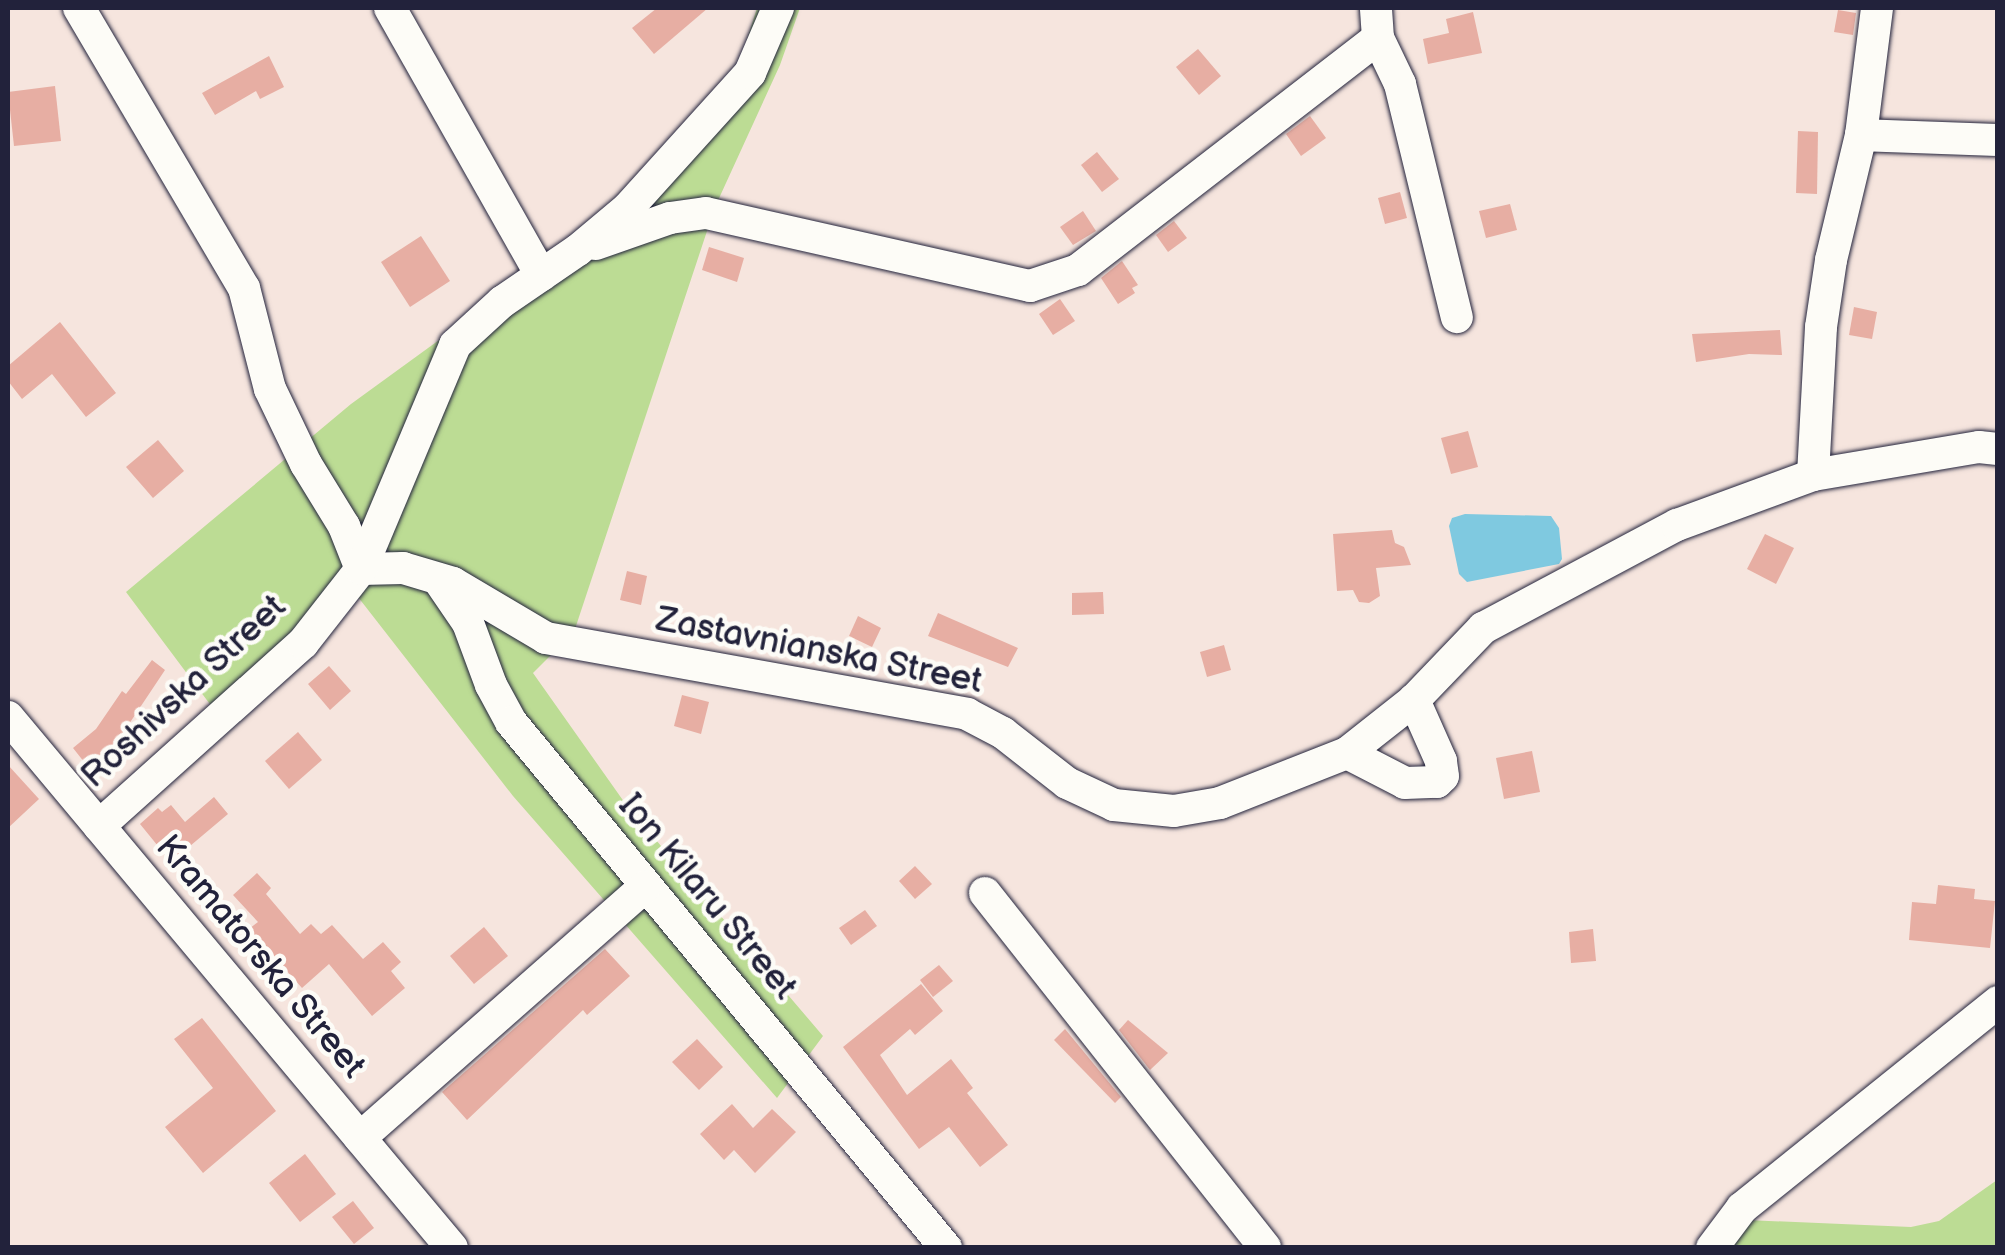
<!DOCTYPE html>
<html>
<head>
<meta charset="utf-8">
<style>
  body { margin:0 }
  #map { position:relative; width:2005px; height:1255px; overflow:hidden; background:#f6e5de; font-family:"Balsamiq Sans",sans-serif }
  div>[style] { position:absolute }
  .green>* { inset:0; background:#bcdc94 }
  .water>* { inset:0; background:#7fc9e0 }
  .building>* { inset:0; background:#e7aea3 }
  .roads { filter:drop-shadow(0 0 2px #22223b) drop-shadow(0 0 2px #22223b) }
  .minor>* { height:32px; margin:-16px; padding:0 16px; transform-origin:16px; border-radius:16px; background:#fdfcf7 }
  span { translate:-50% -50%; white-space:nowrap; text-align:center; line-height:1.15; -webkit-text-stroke:9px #fdfcf7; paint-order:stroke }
  .street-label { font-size:35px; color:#22223b }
  .frame { position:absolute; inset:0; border:10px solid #22223b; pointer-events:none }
</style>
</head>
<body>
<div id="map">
  <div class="green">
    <div style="clip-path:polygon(757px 8px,800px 8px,780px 65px,715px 207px,574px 632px,533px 673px,627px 806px,823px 1036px,777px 1098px,513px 796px,358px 597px,224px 723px,126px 592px,351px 404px,457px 327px,630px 190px,736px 74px)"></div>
    <div style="clip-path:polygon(1997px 1180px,1997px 1247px,1726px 1248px,1746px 1220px,1911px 1227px,1939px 1221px)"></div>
  </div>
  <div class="water">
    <div style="clip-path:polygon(1465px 514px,1551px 516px,1559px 528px,1562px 559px,1559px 564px,1467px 582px,1459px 574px,1449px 526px,1452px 518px)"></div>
  </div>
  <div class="building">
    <div style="clip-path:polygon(657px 8px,708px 8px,654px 54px,632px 28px)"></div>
    <div style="clip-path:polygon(1838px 10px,1856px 13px,1853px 35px,1834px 32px)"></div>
    <div style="clip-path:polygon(1473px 12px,1482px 53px,1428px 64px,1423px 39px,1449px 33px,1446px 19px)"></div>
    <div style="clip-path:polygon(1198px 49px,1221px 76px,1199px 95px,1176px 67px)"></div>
    <div style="clip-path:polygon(269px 56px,284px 87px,260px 99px,256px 91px,215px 115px,202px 93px)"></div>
    <div style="clip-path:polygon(55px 86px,61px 141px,14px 146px,8px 92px)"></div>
    <div style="clip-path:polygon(1310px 116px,1326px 138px,1301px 156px,1286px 134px)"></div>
    <div style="clip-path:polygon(1798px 131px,1818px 132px,1817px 194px,1796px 193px)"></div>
    <div style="clip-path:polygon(1097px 152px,1119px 179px,1102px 192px,1081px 165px)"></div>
    <div style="clip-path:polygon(1400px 192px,1407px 218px,1385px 224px,1378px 198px)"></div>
    <div style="clip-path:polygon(1510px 204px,1517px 230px,1486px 238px,1479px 211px)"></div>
    <div style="clip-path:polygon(1083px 211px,1096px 231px,1073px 245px,1060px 227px)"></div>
    <div style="clip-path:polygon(1174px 221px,1187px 238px,1168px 252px,1156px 235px)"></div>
    <div style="clip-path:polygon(421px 236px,450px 281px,410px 307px,381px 262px)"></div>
    <div style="clip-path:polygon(709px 247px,744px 258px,737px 282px,702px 270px)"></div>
    <div style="clip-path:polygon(1122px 261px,1138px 285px,1132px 288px,1135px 293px,1118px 304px,1101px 278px)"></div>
    <div style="clip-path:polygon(1060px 299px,1075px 321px,1053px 335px,1039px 314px)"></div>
    <div style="clip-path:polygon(1854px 307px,1877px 312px,1872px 339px,1849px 335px)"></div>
    <div style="clip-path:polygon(60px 322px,116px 393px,86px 417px,52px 374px,22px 399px,8px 381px,8px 366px)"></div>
    <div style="clip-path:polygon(1780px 330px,1782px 355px,1749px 354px,1696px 362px,1692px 334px)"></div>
    <div style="clip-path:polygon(1468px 431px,1478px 467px,1451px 474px,1441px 438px)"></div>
    <div style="clip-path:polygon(158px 440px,184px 471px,153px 498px,126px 467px)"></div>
    <div style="clip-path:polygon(1392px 530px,1395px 543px,1404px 547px,1411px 565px,1376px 568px,1380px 596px,1369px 603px,1359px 602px,1353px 590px,1337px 591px,1333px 534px)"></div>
    <div style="clip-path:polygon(1765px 534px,1794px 548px,1776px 584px,1747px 569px)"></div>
    <div style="clip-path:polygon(627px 571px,647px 576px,641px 605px,620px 600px)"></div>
    <div style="clip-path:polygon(1103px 592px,1104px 614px,1072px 615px,1072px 593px)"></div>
    <div style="clip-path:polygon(938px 613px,1018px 648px,1008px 667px,928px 636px)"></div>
    <div style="clip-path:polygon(858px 616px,881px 628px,872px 647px,849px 636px)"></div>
    <div style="clip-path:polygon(1224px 645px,1231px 670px,1207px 677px,1200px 652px)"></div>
    <div style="clip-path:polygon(152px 660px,165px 670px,107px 757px,113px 764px,96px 777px,73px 748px,96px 729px,122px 691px,126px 694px)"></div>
    <div style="clip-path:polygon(329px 666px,351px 691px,330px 710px,308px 684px)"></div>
    <div style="clip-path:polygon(682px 695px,709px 702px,701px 734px,674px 726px)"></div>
    <div style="clip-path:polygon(298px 732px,322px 760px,289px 789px,265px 761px)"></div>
    <div style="clip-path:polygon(1532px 751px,1540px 792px,1504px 799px,1496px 758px)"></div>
    <div style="clip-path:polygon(8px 765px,39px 799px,8px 828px)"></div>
    <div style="clip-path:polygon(214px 797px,228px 814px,171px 862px,140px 824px,158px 808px,162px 812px,171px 805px,185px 822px)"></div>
    <div style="clip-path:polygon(915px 866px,932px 884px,915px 899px,899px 881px)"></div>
    <div style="clip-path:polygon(257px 873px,271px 888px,266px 894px,300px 934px,311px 924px,321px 934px,332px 925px,363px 959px,383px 942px,401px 962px,391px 971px,405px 988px,372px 1016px,329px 964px,302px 988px,277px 960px,272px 963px,245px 932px,258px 922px,233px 895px)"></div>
    <div style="clip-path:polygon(1938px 885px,1975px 889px,1974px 899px,1995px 901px,1990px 948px,1909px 940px,1912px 902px,1936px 904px)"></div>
    <div style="clip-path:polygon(865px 910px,877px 926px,851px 945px,839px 928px)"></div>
    <div style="clip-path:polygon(484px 927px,508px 956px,474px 984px,450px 956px)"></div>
    <div style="clip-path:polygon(1593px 929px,1596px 961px,1571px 963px,1569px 932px)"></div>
    <div style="clip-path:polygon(605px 949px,630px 976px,587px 1015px,583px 1010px,467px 1120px,442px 1092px)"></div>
    <div style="clip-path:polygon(939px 965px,953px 981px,933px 997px,920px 980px)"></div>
    <div style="clip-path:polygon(921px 984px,943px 1011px,915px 1035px,910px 1029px,880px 1055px,907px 1095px,951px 1059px,973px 1088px,967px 1093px,1008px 1145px,980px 1167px,949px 1127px,919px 1149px,843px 1047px)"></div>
    <div style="clip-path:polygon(202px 1018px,276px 1111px,203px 1173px,165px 1127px,213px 1088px,174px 1039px)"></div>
    <div style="clip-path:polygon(1128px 1020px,1168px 1053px,1150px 1070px,1119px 1030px)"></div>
    <div style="clip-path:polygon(1065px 1029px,1121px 1097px,1115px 1103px,1054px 1040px)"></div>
    <div style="clip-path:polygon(697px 1039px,723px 1067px,699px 1090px,672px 1062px)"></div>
    <div style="clip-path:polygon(732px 1104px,753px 1128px,772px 1109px,796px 1132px,755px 1173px,734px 1150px,724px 1160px,700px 1134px)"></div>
    <div style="clip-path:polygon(305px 1154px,336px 1194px,300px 1222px,269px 1183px)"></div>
    <div style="clip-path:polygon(353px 1201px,374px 1228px,354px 1244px,332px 1217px)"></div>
  </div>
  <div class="roads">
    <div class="minor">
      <div style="left:79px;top:8px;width:325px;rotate:59.5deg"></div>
      <div style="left:244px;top:288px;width:104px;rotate:75.6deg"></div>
      <div style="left:270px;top:389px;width:83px;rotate:64.4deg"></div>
      <div style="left:306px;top:464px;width:73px;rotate:58.5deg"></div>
      <div style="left:344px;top:526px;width:46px;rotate:68.4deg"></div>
      <div style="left:390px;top:8px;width:307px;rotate:60.5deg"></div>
      <div style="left:1378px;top:38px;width:51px;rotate:64.4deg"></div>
      <div style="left:1400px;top:84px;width:240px;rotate:76.3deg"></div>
      <div style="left:1861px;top:135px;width:134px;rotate:2.1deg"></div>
      <div style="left:596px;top:244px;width:78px;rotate:-19.4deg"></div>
      <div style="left:670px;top:218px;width:36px;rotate:-8deg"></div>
      <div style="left:706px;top:213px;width:332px;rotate:12.7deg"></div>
      <div style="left:1030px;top:286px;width:51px;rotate:-18.4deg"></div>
      <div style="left:1078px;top:270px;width:379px;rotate:-37.7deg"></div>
      <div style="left:1378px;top:38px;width:30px;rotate:-94deg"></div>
      <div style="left:1813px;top:475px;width:148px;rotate:-86.9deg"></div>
      <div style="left:1821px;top:327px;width:68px;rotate:-81.5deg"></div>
      <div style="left:1831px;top:260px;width:129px;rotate:-76.5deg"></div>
      <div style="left:1861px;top:135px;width:128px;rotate:-82.8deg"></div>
      <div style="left:361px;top:569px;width:42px;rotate:-1.4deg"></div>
      <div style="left:403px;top:568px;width:52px;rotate:16.7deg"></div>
      <div style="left:453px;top:583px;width:108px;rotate:30.6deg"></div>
      <div style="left:546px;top:638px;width:428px;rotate:10.2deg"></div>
      <div style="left:967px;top:714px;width:41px;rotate:27.8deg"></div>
      <div style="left:1003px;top:733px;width:81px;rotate:38deg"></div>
      <div style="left:1067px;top:783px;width:52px;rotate:25.1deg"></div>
      <div style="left:1114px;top:805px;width:60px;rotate:5.7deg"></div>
      <div style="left:1174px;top:811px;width:47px;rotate:-9.9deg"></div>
      <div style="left:1220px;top:803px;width:136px;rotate:-21.5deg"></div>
      <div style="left:1347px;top:753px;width:85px;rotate:-38.3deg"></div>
      <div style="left:1414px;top:700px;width:100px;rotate:-46.2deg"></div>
      <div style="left:1483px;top:628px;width:220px;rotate:-28deg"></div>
      <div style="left:1677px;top:525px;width:145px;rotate:-20.2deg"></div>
      <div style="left:1813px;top:475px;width:168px;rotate:-9.6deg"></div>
      <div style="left:1979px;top:447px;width:19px;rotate:6deg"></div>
      <div style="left:440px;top:582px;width:50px;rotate:55.7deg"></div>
      <div style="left:468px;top:623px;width:66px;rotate:69.6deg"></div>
      <div style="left:491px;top:685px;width:42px;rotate:61.6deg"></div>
      <div style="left:511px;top:722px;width:683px;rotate:50.41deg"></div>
      <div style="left:8px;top:717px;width:692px;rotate:50.1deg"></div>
      <div style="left:1347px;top:753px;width:65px;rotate:27.3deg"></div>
      <div style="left:1405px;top:783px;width:32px;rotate:-2deg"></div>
      <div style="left:1437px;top:782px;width:8px;rotate:-45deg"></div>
      <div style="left:1443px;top:776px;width:15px;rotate:-98deg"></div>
      <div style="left:1441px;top:761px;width:67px;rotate:-113.9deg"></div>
      <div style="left:99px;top:826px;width:274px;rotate:-41.9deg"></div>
      <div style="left:303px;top:643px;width:94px;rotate:-51.9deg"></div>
      <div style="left:361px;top:569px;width:243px;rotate:-67.2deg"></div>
      <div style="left:455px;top:345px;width:64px;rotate:-42.5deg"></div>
      <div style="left:502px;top:302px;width:92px;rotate:-34.4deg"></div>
      <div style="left:578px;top:250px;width:65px;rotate:-40deg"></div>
      <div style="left:628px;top:208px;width:182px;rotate:-47.9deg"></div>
      <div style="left:750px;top:73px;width:71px;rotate:-66.7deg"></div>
      <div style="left:985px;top:893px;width:452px;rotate:51.7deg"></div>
      <div style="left:360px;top:1138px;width:380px;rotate:-41.4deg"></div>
      <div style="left:1712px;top:1248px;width:50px;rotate:-53.1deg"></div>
      <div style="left:1742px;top:1208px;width:329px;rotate:-38.8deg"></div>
    </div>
  </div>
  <div class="street-label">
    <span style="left:819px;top:651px;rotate:11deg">Zastavnianska Street</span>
    <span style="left:184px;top:692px;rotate:-43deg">Roshivska Street</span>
    <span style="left:707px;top:897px;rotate:50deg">Ion Kilaru Street</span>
    <span style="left:260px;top:957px;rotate:50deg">Kramatorska Street</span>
  </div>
  <div class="frame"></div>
</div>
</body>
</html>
